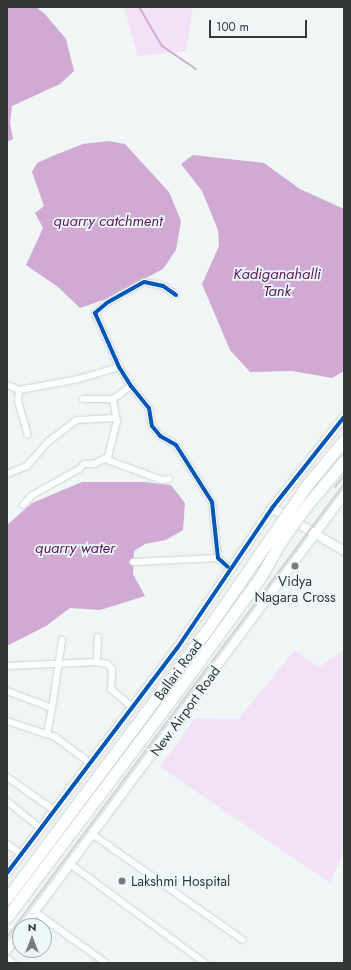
<!DOCTYPE html>
<html>
<head>
<meta charset="utf-8">
<style>
  body { margin:0 }
  #map { position:relative; width:351px; height:970px; overflow:hidden; background:#f0f6f6; font-family:Jost,sans-serif }
  div>[style] { position:absolute }
  .green>* { inset:0; background:#f3e1f7 }
  .water>* { inset:0; background:#d1aad4 }
  .stream>* { height:2px; margin:-1px; padding:0 1px; transform-origin:1px; border-radius:1px; background:#d1aad4 }
  .roads { filter:drop-shadow(0 0 1px #cfd3d3) drop-shadow(0 0 1px #cfd3d3) }
  .street>* { height:6px; margin:-3px; padding:0 3px; transform-origin:3px; border-radius:3px; background:#fdfefe }
  .secondary>* { height:8px; margin:-4px; padding:0 4px; transform-origin:4px; border-radius:4px; background:#fdfefe }
  .rail>* { height:2px; margin:-1px; padding:0 1px; transform-origin:1px; border-radius:1px; background:#d1d2d2 }
  .bridges { filter:drop-shadow(0 0 1px #cfd3d3) drop-shadow(0 0 1px #cfd3d3) }
  .highway-bridge>* { height:11px; margin:-5.5px; padding:0 5.5px; transform-origin:5.5px; border-radius:5.5px; background:#fdfefe }
  .cycleway>* { height:4px; margin:-2px; padding:0 2px; transform-origin:2px; border-radius:2px; background:#0057b8 }
  .dots>* { width:11px; height:11px; translate:-50% -50%; box-sizing:border-box; border:2px solid #edf8f9; border-radius:50% }
  span { translate:-50% -50%; white-space:nowrap; text-align:center; line-height:1.15; -webkit-text-stroke:3.5px #edf8f9; paint-order:stroke }
  .poi-label { font-size:14px; color:#343838 }
  .left { translate:0 -50%; text-align:left }
  .street-label { font-size:14px; color:#343838 }
  .water-label { font-size:15px; color:#5d1762; font-style:italic }
  .frame { position:absolute; inset:0; border:8px solid #343838; pointer-events:none }
  .north { position:absolute; left:12px; top:918px; width:40px; height:40px; box-sizing:border-box; background:#edf8f9; border:1px solid #a3abac; border-radius:50%; rotate:0deg; font-size:11px; font-weight:700; line-height:16px; text-align:center; color:#343838 }
  .north::after { content:''; display:block; margin:auto; width:14px; height:18px; background:#767a7a; clip-path:polygon(50% 0,100% 100%,50% 72%,0 100%) }
  .scale { position:absolute; left:209px; top:20px; width:98px; height:18px; box-sizing:border-box; border:2px solid #343838; border-top:0; padding-left:5px; font-size:12px; line-height:14px; white-space:nowrap; color:#343838; -webkit-text-stroke:3px #edf8f9; paint-order:stroke }
</style>
</head>
<body>
<div id="map">
  <div class="green">
    <div style="clip-path:polygon(124px 7px,193px 7px,186px 51px,138px 56px)"></div>
    <div style="clip-path:polygon(295px 650px,319px 667px,344px 650px,344px 851px,330px 883px,160px 767px,195px 718px,238px 719px)"></div>
  </div>
  <div class="water">
    <div style="clip-path:polygon(7px 7px,36px 7px,45px 14px,66px 39px,74px 71px,60px 84px,12px 106px,10px 123px,13px 139px,7px 142px)"></div>
    <div style="clip-path:polygon(109px 141px,125px 144px,169px 192px,181px 221px,176px 250px,163px 269px,106px 299px,80px 308px,58px 287px,26px 265px,43px 228px,35px 213px,44px 206px,32px 172px,37px 163px,55px 155px,83px 144px)"></div>
    <div style="clip-path:polygon(193px 155px,264px 163px,300px 189px,344px 209px,344px 371px,332px 378px,292px 371px,250px 372px,230px 350px,202px 284px,219px 246px,218px 230px,202px 191px,181px 164px)"></div>
    <div style="clip-path:polygon(82px 482px,144px 482px,171px 485px,185px 503px,183px 530px,166px 540px,145px 544px,134px 551px,133px 574px,145px 596px,100px 610px,70px 608px,46px 626px,7px 646px,7px 525px,32px 503px)"></div>
  </div>
  <div class="stream">
    <div style="left:139px;top:7px;width:45px;rotate:59.5deg"></div>
    <div style="left:162px;top:46px;width:41px;rotate:34.1deg"></div>
  </div>
  <div class="roads">
    <div class="street">
      <div style="left:176px;top:295px;width:16px;rotate:-145deg"></div>
      <div style="left:163px;top:286px;width:19px;rotate:-168deg"></div>
      <div style="left:144px;top:282px;width:41px;rotate:150.9deg"></div>
      <div style="left:108px;top:302px;width:17px;rotate:140deg"></div>
      <div style="left:95px;top:313px;width:59px;rotate:66deg"></div>
      <div style="left:119px;top:367px;width:22px;rotate:58deg"></div>
      <div style="left:131px;top:386px;width:28px;rotate:51deg"></div>
      <div style="left:149px;top:408px;width:18px;rotate:81deg"></div>
      <div style="left:152px;top:426px;width:13px;rotate:51deg"></div>
      <div style="left:160px;top:436px;width:18px;rotate:29deg"></div>
      <div style="left:176px;top:445px;width:67px;rotate:57.7deg"></div>
      <div style="left:212px;top:502px;width:56px;rotate:83.9deg"></div>
      <div style="left:218px;top:558px;width:13px;rotate:42deg"></div>
      <div style="left:10px;top:386px;width:10px;rotate:24deg"></div>
      <div style="left:19px;top:390px;width:61px;rotate:-10.4deg"></div>
      <div style="left:79px;top:379px;width:42px;rotate:-16.7deg"></div>
      <div style="left:19px;top:390px;width:11px;rotate:95deg"></div>
      <div style="left:18px;top:401px;width:35px;rotate:74deg"></div>
      <div style="left:83px;top:399px;width:30px"></div>
      <div style="left:105px;top:459px;width:61px;rotate:20.2deg"></div>
      <div style="left:162px;top:480px;width:7px;rotate:-8deg"></div>
      <div style="left:7px;top:474px;width:22px;rotate:-22deg"></div>
      <div style="left:27px;top:466px;width:33px;rotate:-49deg"></div>
      <div style="left:49px;top:441px;width:35px;rotate:-37deg"></div>
      <div style="left:77px;top:420px;width:38px;rotate:-3deg"></div>
      <div style="left:23px;top:505px;width:12px;rotate:-48deg"></div>
      <div style="left:31px;top:496px;width:55px;rotate:-29.4deg"></div>
      <div style="left:79px;top:469px;width:7px;rotate:-45deg"></div>
      <div style="left:84px;top:464px;width:10px"></div>
      <div style="left:94px;top:464px;width:16px;rotate:-27deg"></div>
      <div style="left:108px;top:457px;width:36px;rotate:-76deg"></div>
      <div style="left:117px;top:422px;width:23px;rotate:-100deg"></div>
      <div style="left:113px;top:399px;width:22px;rotate:-36deg"></div>
      <div style="left:133px;top:562px;width:85px;rotate:-2.7deg"></div>
      <div style="left:97px;top:662px;width:25px;rotate:-88deg"></div>
      <div style="left:7px;top:666px;width:90px;rotate:-2.5deg"></div>
      <div style="left:97px;top:662px;width:10px;rotate:11deg"></div>
      <div style="left:107px;top:664px;width:7px;rotate:45deg"></div>
      <div style="left:112px;top:669px;width:20px;rotate:93deg"></div>
      <div style="left:111px;top:689px;width:28px;rotate:41deg"></div>
      <div style="left:7px;top:691px;width:48px;rotate:20.7deg"></div>
      <div style="left:52px;top:708px;width:26px;rotate:101deg"></div>
      <div style="left:52px;top:708px;width:69px;rotate:-81.6deg"></div>
      <div style="left:7px;top:721px;width:51px;rotate:18.4deg"></div>
      <div style="left:55px;top:737px;width:44px;rotate:36.6deg"></div>
      <div style="left:7px;top:777px;width:57px;rotate:35.1deg"></div>
      <div style="left:7px;top:801px;width:43px;rotate:39.3deg"></div>
      <div style="left:92px;top:834px;width:184px;rotate:35.1deg"></div>
      <div style="left:7px;top:844px;width:17px;rotate:36deg"></div>
      <div style="left:70px;top:864px;width:167px;rotate:36.3deg"></div>
      <div style="left:35px;top:912px;width:87px;rotate:35.7deg"></div>
      <div style="left:7px;top:958px;width:8px;rotate:40deg"></div>
    </div>
    <div class="secondary">
      <div style="left:272px;top:508px;width:84px;rotate:30.8deg"></div>
      <div style="left:7px;top:873px;width:283px;rotate:-52.9deg"></div>
      <div style="left:178px;top:647px;width:168px;rotate:-55.9deg"></div>
      <div style="left:272px;top:508px;width:116px;rotate:-51.6deg"></div>
      <div style="left:24px;top:926px;width:537px;rotate:-53.41deg"></div>
      <div style="left:7px;top:950px;width:22px;rotate:-54deg"></div>
    </div>
  </div>
  <div class="rail">
    <div style="left:335px;top:487px;width:14px;rotate:-51deg"></div>
    <div style="left:7px;top:937px;width:565px;rotate:-53.35deg"></div>
  </div>
  <div class="bridges">
    <div class="highway-bridge">
      <div style="left:7px;top:898px;width:334px;rotate:-53.3deg"></div>
      <div style="left:207px;top:630px;width:176px;rotate:-55.4deg"></div>
      <div style="left:307px;top:485px;width:58px;rotate:-50.6deg"></div>
      <div style="left:7px;top:917px;width:276px;rotate:-53deg"></div>
      <div style="left:173px;top:697px;width:150px;rotate:-54deg"></div>
      <div style="left:261px;top:576px;width:40px;rotate:-60.3deg"></div>
      <div style="left:281px;top:541px;width:44px;rotate:-54.2deg"></div>
      <div style="left:307px;top:505px;width:57px;rotate:-49.9deg"></div>
    </div>
  </div>
  <div class="cycleway">
    <div style="left:176px;top:295px;width:16px;rotate:-145deg"></div>
    <div style="left:163px;top:286px;width:19px;rotate:-168deg"></div>
    <div style="left:144px;top:282px;width:41px;rotate:150.9deg"></div>
    <div style="left:108px;top:302px;width:17px;rotate:140deg"></div>
    <div style="left:95px;top:313px;width:59px;rotate:66deg"></div>
    <div style="left:119px;top:367px;width:22px;rotate:58deg"></div>
    <div style="left:131px;top:386px;width:28px;rotate:51deg"></div>
    <div style="left:149px;top:408px;width:18px;rotate:81deg"></div>
    <div style="left:152px;top:426px;width:13px;rotate:51deg"></div>
    <div style="left:160px;top:436px;width:18px;rotate:29deg"></div>
    <div style="left:176px;top:445px;width:67px;rotate:57.7deg"></div>
    <div style="left:212px;top:502px;width:56px;rotate:83.9deg"></div>
    <div style="left:218px;top:558px;width:13px;rotate:42deg"></div>
    <div style="left:7px;top:873px;width:283px;rotate:-52.9deg"></div>
    <div style="left:178px;top:647px;width:168px;rotate:-55.9deg"></div>
    <div style="left:272px;top:508px;width:116px;rotate:-51.6deg"></div>
  </div>
  <div class="dots">
    <div style="left:295px;top:566px;background:#767a7a"></div>
    <div style="left:122px;top:881px;background:#767a7a"></div>
  </div>
  <div class="poi-label">
    <span style="left:295px;top:589px">Vidya<br>Nagara Cross</span>
    <span class="left" style="left:131px;top:881px">Lakshmi Hospital</span>
  </div>
  <div class="street-label">
    <span style="left:178px;top:670px;rotate:-54deg">Ballari Road</span>
    <span style="left:185px;top:711px;rotate:-54deg">New Airport Road</span>
  </div>
  <div class="water-label">
    <span style="left:108px;top:222px">quarry catchment</span>
    <span style="left:277px;top:283px">Kadiganahalli<br>Tank</span>
    <span style="left:75px;top:549px">quarry water</span>
  </div>
  <div class="frame"></div>
  <div class="north">N</div>
  <div class="scale">100 m</div>
</div>
</body>
</html>
